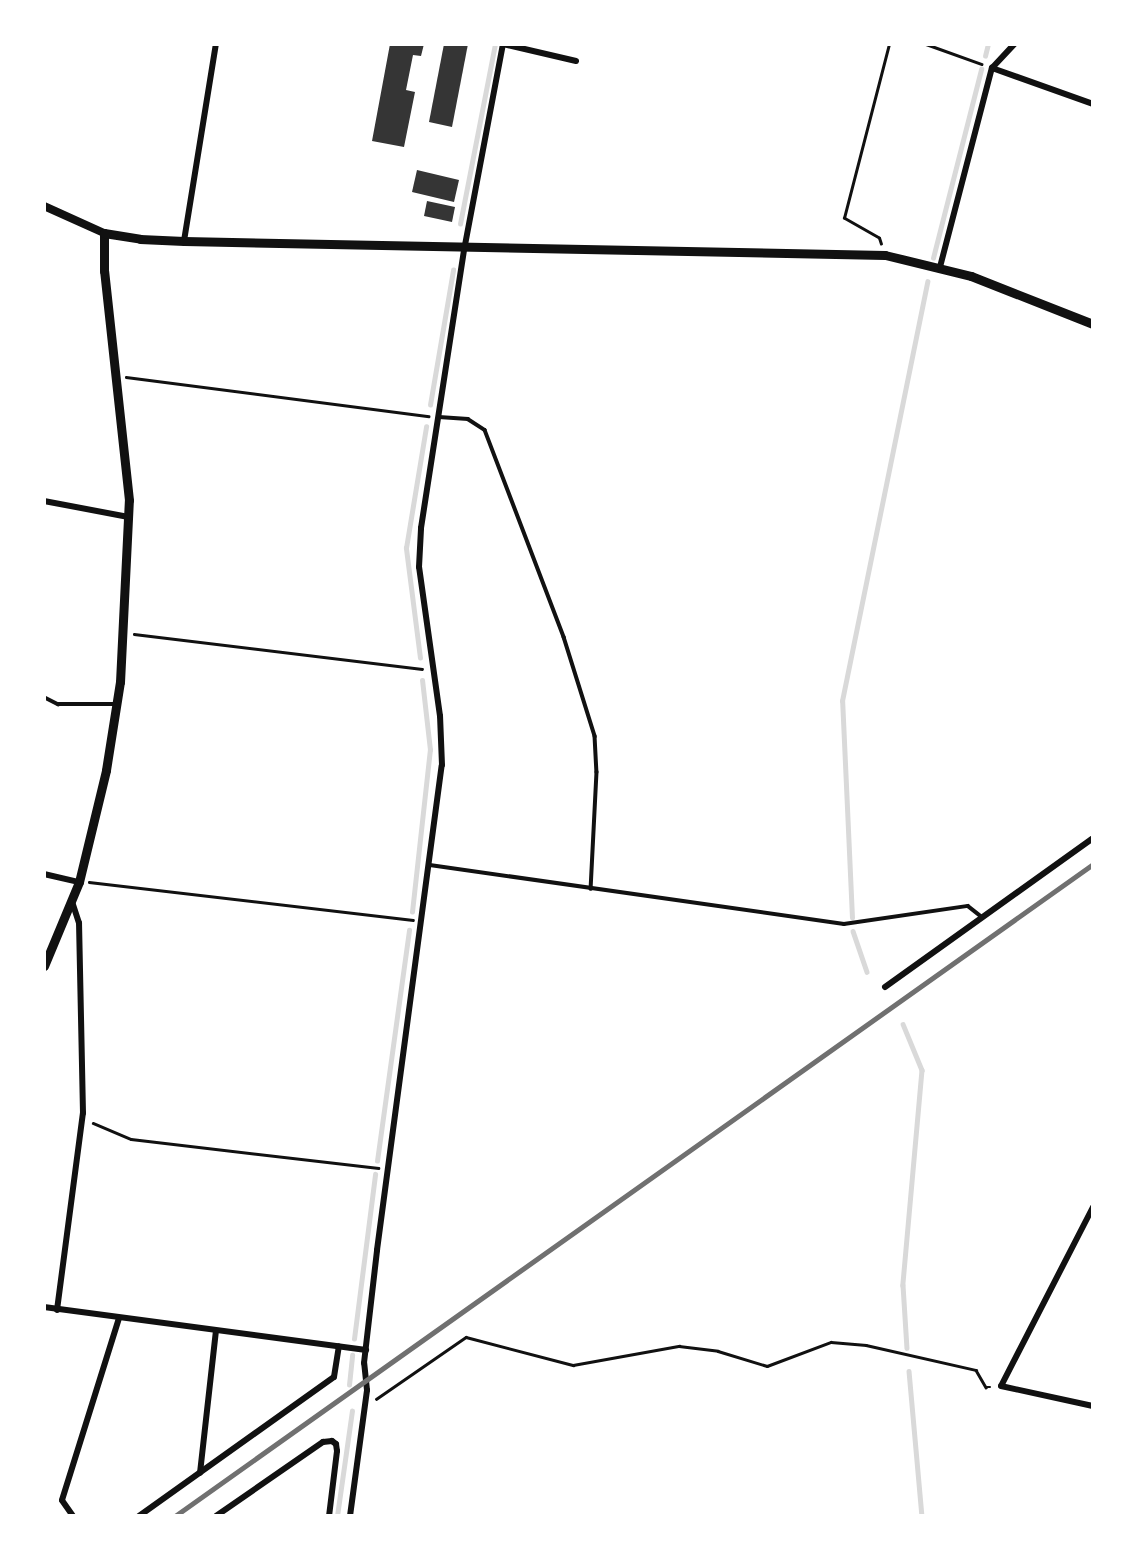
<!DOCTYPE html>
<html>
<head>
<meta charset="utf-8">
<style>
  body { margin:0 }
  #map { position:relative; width:1137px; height:1560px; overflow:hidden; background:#fff; font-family:"PT Sans",sans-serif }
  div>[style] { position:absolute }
  .stream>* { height:4.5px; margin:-2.25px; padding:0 2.25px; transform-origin:2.25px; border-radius:2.25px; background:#d9d9d9 }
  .building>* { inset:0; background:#353535 }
  .path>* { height:2.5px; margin:-1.25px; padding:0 1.25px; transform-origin:1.25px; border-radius:1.25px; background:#111 }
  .service>* { height:3.5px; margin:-1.75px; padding:0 1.75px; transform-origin:1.75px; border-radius:1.75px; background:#111 }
  .minor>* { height:6px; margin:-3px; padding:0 3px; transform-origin:3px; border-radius:3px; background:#111 }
  .tertiary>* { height:8px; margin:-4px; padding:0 4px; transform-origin:4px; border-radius:4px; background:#111 }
  .secondary>* { height:9px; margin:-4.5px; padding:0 4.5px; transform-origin:4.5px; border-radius:4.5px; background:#111 }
  .rail>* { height:4.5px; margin:-2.25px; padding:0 2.25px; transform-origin:2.25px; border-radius:2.25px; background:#707070 }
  span { translate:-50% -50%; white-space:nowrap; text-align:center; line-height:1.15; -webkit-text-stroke:6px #fff; paint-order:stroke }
  .frame { position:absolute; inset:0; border:46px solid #fff; pointer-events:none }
</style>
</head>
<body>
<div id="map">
  <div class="stream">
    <div style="left:985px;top:56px;width:12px;rotate:-76deg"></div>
    <div style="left:460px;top:224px;width:183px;rotate:-79deg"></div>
    <div style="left:933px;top:258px;width:195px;rotate:-75.7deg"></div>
    <div style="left:430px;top:405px;width:137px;rotate:-80.3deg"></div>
    <div style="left:420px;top:658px;width:111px;rotate:-97.3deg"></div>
    <div style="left:406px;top:548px;width:123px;rotate:-80.6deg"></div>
    <div style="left:412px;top:912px;width:163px;rotate:-83.7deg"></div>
    <div style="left:430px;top:750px;width:70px;rotate:-96.5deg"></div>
    <div style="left:852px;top:918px;width:217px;rotate:-92.6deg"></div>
    <div style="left:842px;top:701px;width:428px;rotate:-78.5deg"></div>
    <div style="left:853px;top:931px;width:43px;rotate:71.1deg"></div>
    <div style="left:903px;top:1024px;width:50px;rotate:67.6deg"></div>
    <div style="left:922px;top:1070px;width:216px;rotate:95.1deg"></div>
    <div style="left:903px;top:1285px;width:63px;rotate:86.4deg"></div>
    <div style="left:377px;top:1161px;width:233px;rotate:-82.1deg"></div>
    <div style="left:354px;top:1339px;width:166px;rotate:-82.7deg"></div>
    <div style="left:909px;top:1371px;width:146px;rotate:84.9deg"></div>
    <div style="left:349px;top:1385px;width:30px;rotate:-84deg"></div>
    <div style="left:337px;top:1516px;width:106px;rotate:-81.9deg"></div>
  </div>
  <div class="building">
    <div style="clip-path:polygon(390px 44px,424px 44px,421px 56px,413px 55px,406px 90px,415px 92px,404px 147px,372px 141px)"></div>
    <div style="clip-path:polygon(444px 44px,468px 44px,452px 127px,429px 122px)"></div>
    <div style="clip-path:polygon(417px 170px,459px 180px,454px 202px,412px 192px)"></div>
    <div style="clip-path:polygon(427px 201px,455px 207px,452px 222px,424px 216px)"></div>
  </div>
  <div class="path">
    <div style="left:926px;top:44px;width:59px;rotate:19.7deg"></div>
    <div style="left:881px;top:244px;width:6px;rotate:-108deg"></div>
    <div style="left:879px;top:238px;width:40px;rotate:-150.3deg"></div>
    <div style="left:844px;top:218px;width:180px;rotate:-75.5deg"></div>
    <div style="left:126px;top:377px;width:305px;rotate:7.4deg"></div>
    <div style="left:134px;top:634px;width:290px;rotate:6.9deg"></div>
    <div style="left:89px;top:882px;width:326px;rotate:6.7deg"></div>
    <div style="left:93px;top:1123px;width:41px;rotate:22.8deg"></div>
    <div style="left:131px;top:1139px;width:249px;rotate:6.7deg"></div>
    <div style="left:376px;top:1399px;width:109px;rotate:-34.6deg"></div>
    <div style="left:466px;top:1337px;width:111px;rotate:14.7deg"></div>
    <div style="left:573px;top:1365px;width:108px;rotate:-10.2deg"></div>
    <div style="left:679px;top:1346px;width:39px;rotate:7deg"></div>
    <div style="left:718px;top:1351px;width:51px;rotate:17deg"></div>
    <div style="left:767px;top:1366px;width:68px;rotate:-20.6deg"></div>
    <div style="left:831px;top:1342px;width:35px;rotate:5deg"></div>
    <div style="left:866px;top:1345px;width:113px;rotate:12.8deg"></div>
    <div style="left:976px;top:1370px;width:20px;rotate:60deg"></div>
    <div style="left:986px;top:1387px;width:4px"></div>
  </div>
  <div class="service">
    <div style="left:439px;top:417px;width:29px;rotate:4deg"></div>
    <div style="left:468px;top:419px;width:20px;rotate:33deg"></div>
    <div style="left:485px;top:430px;width:222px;rotate:69.1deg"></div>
    <div style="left:564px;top:637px;width:104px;rotate:72.6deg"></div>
    <div style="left:595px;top:736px;width:36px;rotate:87deg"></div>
    <div style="left:597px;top:772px;width:117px;rotate:92.9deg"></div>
    <div style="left:44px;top:697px;width:16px;rotate:27deg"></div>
    <div style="left:58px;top:704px;width:57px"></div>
    <div style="left:430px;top:865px;width:418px;rotate:8.1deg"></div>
    <div style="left:844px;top:924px;width:125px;rotate:-8.3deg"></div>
    <div style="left:968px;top:906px;width:18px;rotate:38deg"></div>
  </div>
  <div class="minor">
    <div style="left:503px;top:44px;width:75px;rotate:13.1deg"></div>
    <div style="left:992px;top:68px;width:107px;rotate:19.6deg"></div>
    <div style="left:184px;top:241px;width:200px;rotate:-80.8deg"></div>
    <div style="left:940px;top:267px;width:206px;rotate:-75.4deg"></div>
    <div style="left:992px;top:68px;width:33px;rotate:-47deg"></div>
    <div style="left:44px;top:501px;width:86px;rotate:10.7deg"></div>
    <div style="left:44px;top:874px;width:36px;rotate:13deg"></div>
    <div style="left:885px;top:987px;width:256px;rotate:-35.6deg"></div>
    <div style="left:1093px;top:1207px;width:201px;rotate:117.2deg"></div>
    <div style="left:1001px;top:1386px;width:94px;rotate:12.3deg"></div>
    <div style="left:44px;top:1307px;width:325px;rotate:7.6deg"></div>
    <div style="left:57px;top:1310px;width:199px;rotate:-82.5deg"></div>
    <div style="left:83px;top:1113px;width:190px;rotate:-91.2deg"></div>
    <div style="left:79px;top:923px;width:22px;rotate:-108deg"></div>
    <div style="left:200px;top:1473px;width:143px;rotate:-83.6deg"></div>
    <div style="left:73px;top:1516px;width:19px;rotate:-125deg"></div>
    <div style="left:62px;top:1500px;width:191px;rotate:-72.6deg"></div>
    <div style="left:139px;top:1516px;width:239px;rotate:-35.5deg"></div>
    <div style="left:334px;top:1377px;width:31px;rotate:-81deg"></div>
    <div style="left:216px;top:1516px;width:130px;rotate:-34.7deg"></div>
    <div style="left:323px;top:1442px;width:9px;rotate:-6deg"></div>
    <div style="left:332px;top:1441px;width:5px;rotate:37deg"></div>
    <div style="left:336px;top:1444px;width:7px;rotate:82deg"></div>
    <div style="left:337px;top:1451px;width:65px;rotate:97deg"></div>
    <div style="left:350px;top:1516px;width:127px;rotate:-82.3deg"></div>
    <div style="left:367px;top:1390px;width:27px;rotate:-96deg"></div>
    <div style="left:364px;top:1363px;width:114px;rotate:-83.4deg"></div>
    <div style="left:377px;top:1250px;width:489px;rotate:-82.4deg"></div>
    <div style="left:442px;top:765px;width:49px;rotate:-92.3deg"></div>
    <div style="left:440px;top:716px;width:150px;rotate:-98deg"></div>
    <div style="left:419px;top:567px;width:39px;rotate:-87deg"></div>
    <div style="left:421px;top:528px;width:286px;rotate:-81.2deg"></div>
    <div style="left:465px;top:245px;width:205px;rotate:-79.3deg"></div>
  </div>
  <div class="tertiary">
    <div style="left:44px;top:206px;width:66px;rotate:24.2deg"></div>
  </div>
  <div class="secondary">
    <div style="left:44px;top:966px;width:91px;rotate:-67.4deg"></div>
    <div style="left:79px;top:882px;width:115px;rotate:-76.4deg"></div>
    <div style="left:106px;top:770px;width:89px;rotate:-81deg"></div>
    <div style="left:120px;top:682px;width:182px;rotate:-87.2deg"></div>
    <div style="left:129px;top:500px;width:230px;rotate:-96.2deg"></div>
    <div style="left:104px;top:271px;width:38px;rotate:-90deg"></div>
    <div style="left:104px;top:233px;width:36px;rotate:9deg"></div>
    <div style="left:140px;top:239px;width:44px;rotate:2.6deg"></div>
    <div style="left:184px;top:241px;width:701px;rotate:1.14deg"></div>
    <div style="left:885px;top:255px;width:89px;rotate:13.7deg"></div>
    <div style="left:971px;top:276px;width:131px;rotate:21.5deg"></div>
  </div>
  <div class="rail">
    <div style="left:175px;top:1516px;width:1126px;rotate:-35.38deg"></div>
  </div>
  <div class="frame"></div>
</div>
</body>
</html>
